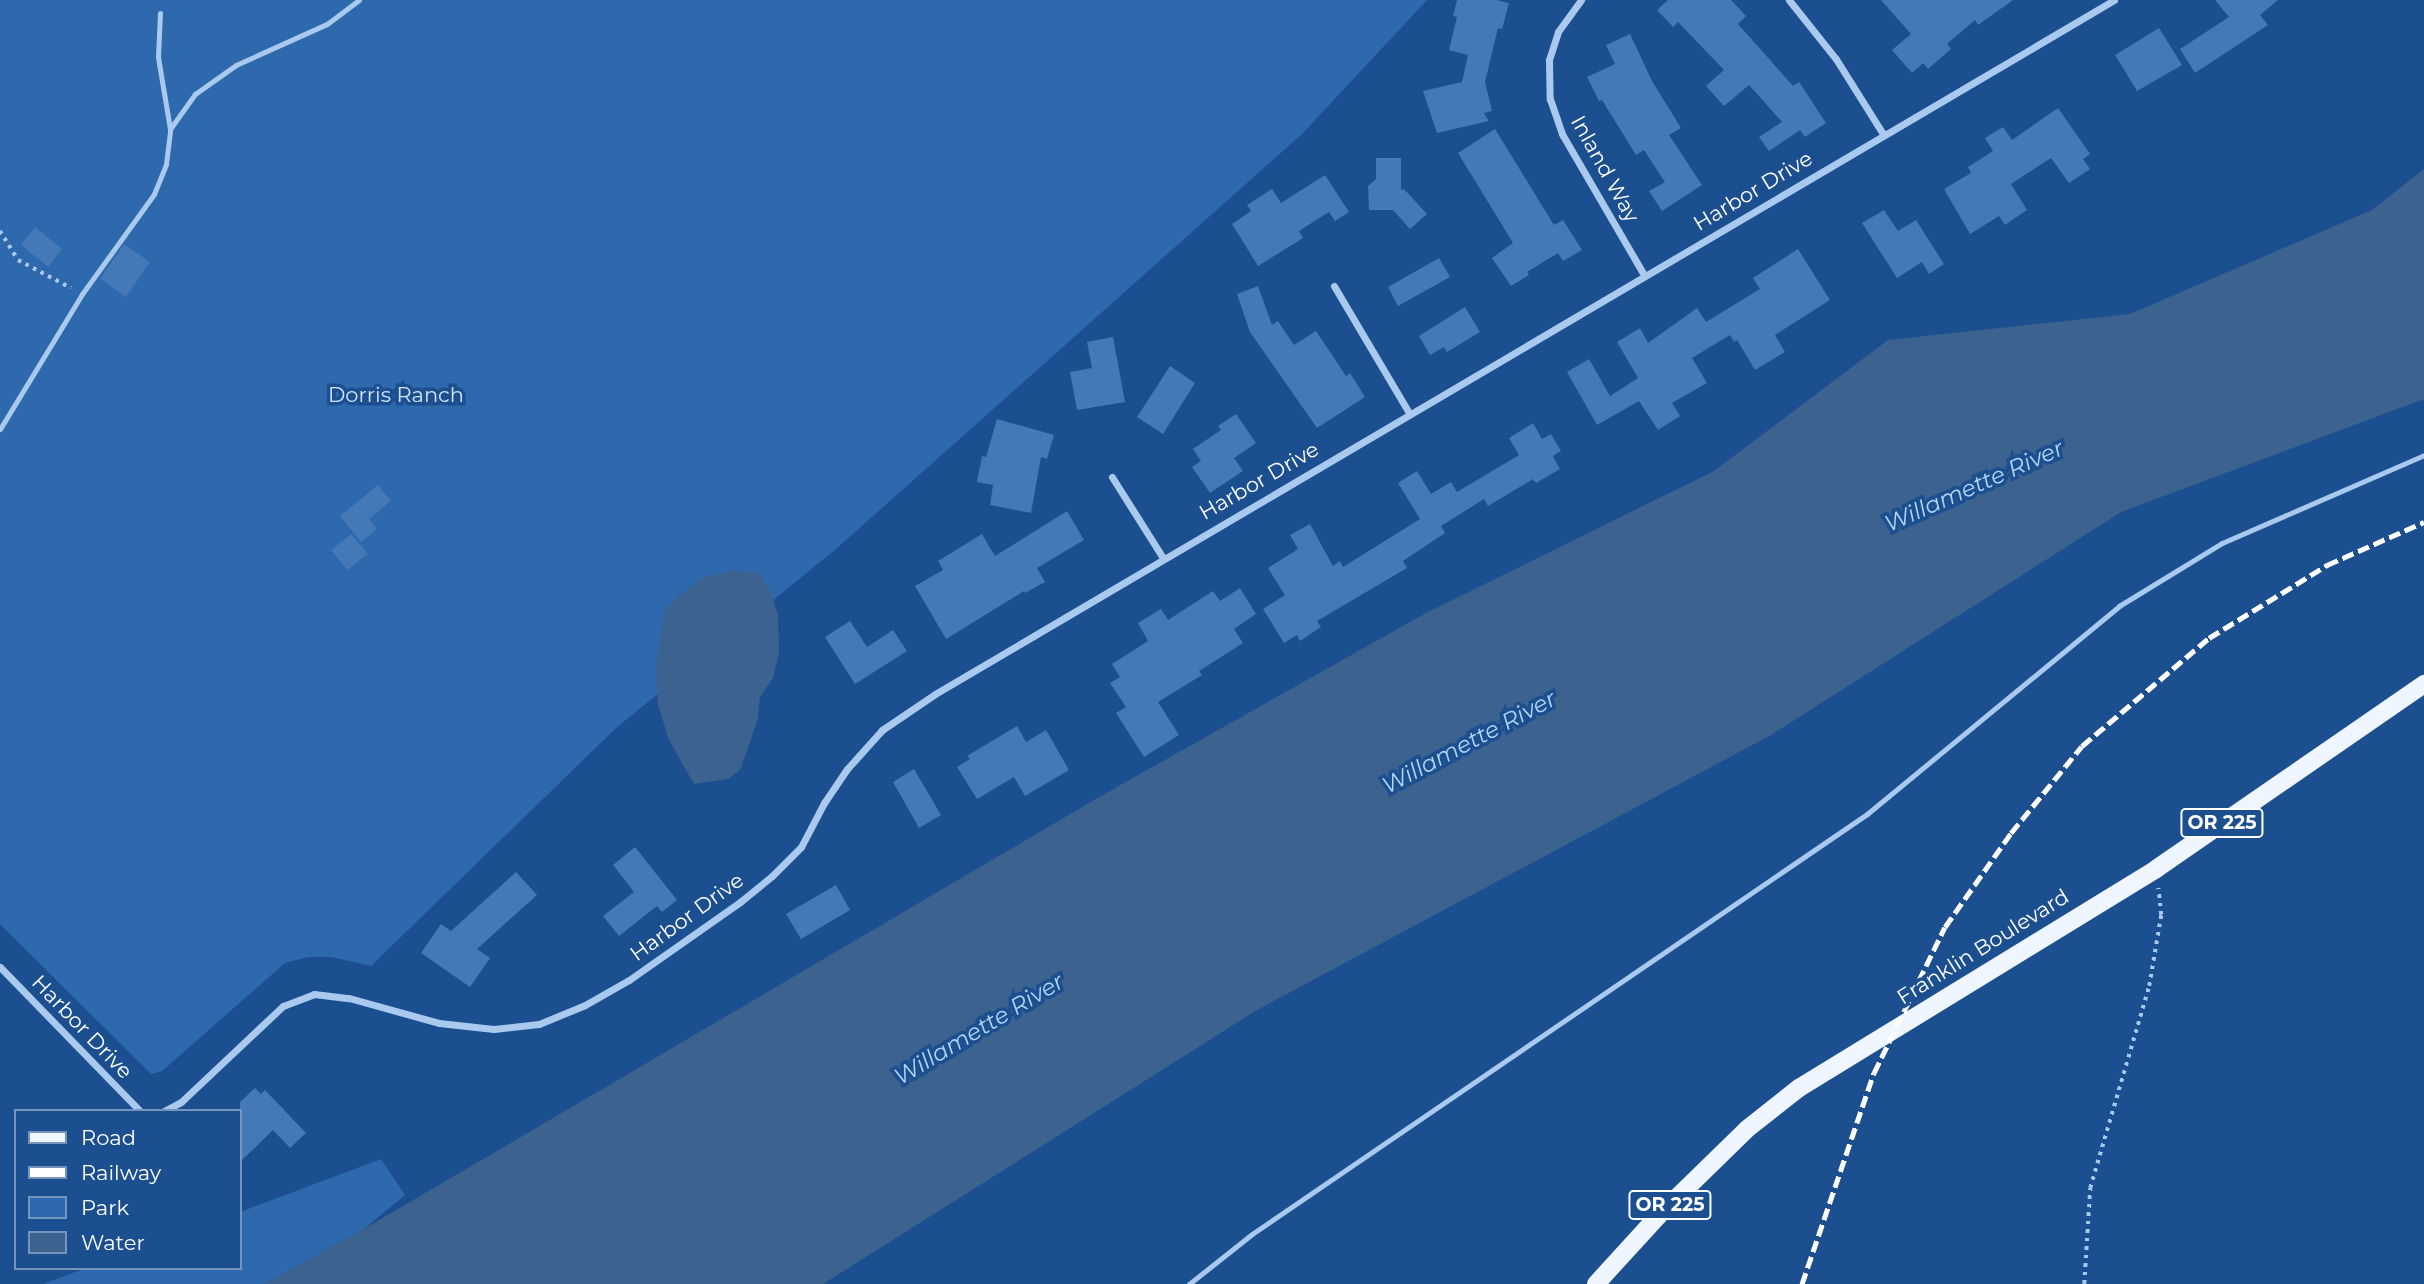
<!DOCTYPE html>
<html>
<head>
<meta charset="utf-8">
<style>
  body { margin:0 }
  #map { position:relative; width:2424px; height:1284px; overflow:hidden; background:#1b4f8f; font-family:Montserrat,sans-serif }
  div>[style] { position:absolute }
  .green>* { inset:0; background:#2e69ad }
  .water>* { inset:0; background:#3c6290 }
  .building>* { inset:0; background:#4478b7 }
  .path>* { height:3.5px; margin-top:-1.75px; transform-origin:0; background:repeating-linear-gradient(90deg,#a9c9ee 0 3.5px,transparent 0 8.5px) }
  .service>* { height:5px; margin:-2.5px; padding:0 2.5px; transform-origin:2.5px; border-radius:2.5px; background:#a9c9ee }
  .minor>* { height:7px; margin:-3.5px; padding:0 3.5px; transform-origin:3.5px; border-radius:3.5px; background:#a9c9ee }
  .primary>* { height:18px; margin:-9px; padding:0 9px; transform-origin:9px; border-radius:9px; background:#f0f6ff }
  .rail>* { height:5px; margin-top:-2.5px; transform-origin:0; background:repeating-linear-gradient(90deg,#fff 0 12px,transparent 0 17px) }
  span { translate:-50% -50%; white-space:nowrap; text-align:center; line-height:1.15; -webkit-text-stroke:7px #1b4f8f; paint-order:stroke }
  .shield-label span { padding:2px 5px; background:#1b4f8f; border:2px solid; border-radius:5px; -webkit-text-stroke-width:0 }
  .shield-label { font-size:19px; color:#fff; font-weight:700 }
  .street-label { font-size:21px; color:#fff }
  .park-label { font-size:21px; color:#cfe3fa }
  .water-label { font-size:23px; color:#b5d3f5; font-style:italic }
  .legend { position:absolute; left:14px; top:1109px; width:228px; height:161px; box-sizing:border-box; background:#1b4f8f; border:2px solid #7695bc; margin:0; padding:9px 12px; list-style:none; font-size:21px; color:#fff }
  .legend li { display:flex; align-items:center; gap:14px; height:35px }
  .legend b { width:35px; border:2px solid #7695bc }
</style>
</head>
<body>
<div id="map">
  <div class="green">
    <div style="clip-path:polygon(0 0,1427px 0,1302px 134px,836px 549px,616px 728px,371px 966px,332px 957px,308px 957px,285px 963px,162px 1071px,151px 1074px,0 924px)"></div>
    <div style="clip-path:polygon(381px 1159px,405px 1195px,364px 1229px,264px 1284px,43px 1284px,86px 1268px,240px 1268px,240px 1212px)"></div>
  </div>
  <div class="water">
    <div style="clip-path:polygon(2424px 169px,2424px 399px,2121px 512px,1771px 735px,1257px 1010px,823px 1284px,264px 1284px,364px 1229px,1108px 792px,1426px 613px,1714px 471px,1888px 340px,2130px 314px,2372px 210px)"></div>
    <div style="clip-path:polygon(734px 570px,758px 573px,768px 586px,778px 615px,779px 653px,773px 678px,760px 697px,757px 722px,740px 770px,728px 779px,694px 784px,669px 740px,658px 705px,656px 663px,661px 633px,666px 609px,679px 595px,703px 578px)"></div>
  </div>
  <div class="building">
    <div style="clip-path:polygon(1457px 0,1496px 0,1509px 3px,1502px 29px,1498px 28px,1485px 82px,1492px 111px,1484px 113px,1489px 121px,1437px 133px,1423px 91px,1462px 82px,1468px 55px,1449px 50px,1457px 17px,1453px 16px)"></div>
    <div style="clip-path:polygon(1668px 0,1731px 0,1746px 16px,1738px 24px,1793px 86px,1799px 82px,1826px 123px,1805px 137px,1800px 130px,1769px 151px,1759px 137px,1782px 122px,1749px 85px,1724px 106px,1706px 86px,1724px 70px,1678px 22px,1673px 27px,1657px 10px)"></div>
    <div style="clip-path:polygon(1881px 0,2013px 0,1978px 25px,1975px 20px,1947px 44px,1951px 49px,1928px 69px,1923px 63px,1912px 73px,1892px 50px,1911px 34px)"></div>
    <div style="clip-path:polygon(2215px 0,2278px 0,2260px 15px,2268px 25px,2195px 73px,2180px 49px,2229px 17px)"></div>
    <div style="clip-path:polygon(2159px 28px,2182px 65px,2137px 91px,2115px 55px)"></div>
    <div style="clip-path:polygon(1630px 34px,1652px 81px,1681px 128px,1669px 135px,1702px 185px,1662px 211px,1649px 191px,1665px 182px,1644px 150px,1636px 155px,1602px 100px,1599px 101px,1587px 77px,1615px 64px,1606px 45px)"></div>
    <div style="clip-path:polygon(2058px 108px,2090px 154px,2083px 159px,2090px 169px,2069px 183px,2051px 158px,2011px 184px,2027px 210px,2005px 225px,1999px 216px,1970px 234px,1944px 189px,1971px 173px,1968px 167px,1993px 151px,1985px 138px,2003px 127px,2012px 140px)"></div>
    <div style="clip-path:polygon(1495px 129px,1554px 225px,1563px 220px,1582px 250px,1563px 261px,1558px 253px,1527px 272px,1529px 275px,1511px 286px,1492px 258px,1513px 243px,1458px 153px)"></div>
    <div style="clip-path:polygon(1376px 158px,1401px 158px,1401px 190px,1404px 189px,1427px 214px,1410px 229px,1393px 210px,1369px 210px,1368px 186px,1376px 179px)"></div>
    <div style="clip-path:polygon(1325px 175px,1349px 212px,1335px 221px,1329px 212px,1299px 231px,1303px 238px,1258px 266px,1232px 224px,1251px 211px,1247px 205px,1272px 189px,1281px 203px)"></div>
    <div style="clip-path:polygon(1884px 210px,1898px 231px,1916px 220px,1944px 264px,1929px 274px,1922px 262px,1897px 278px,1862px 223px)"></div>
    <div style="clip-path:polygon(35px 227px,62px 249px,48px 267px,21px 245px)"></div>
    <div style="clip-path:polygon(124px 244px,150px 262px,126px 297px,100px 279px)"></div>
    <div style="clip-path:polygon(1798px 249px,1830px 300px,1775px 335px,1785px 352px,1755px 370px,1737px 340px,1734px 342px,1730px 335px,1692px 358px,1707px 383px,1672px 403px,1680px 416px,1658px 430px,1639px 401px,1597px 425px,1567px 372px,1589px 359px,1610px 396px,1638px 378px,1617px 342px,1640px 328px,1648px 343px,1697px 308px,1706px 322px,1760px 289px,1753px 278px)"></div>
    <div style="clip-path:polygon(1439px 258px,1450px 277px,1398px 306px,1388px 287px)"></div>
    <div style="clip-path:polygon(1258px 286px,1272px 325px,1278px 321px,1294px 345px,1316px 331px,1346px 376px,1350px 373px,1365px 397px,1317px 428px,1250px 332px,1237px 294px)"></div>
    <div style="clip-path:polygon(1465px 307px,1480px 332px,1447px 352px,1444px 347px,1430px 355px,1419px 336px)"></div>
    <div style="clip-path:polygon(1113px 337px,1125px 402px,1077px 410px,1070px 372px,1092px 368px,1087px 342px)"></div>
    <div style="clip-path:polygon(1170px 366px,1195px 383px,1163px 434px,1137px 417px)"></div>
    <div style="clip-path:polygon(1236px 414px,1256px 443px,1234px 458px,1243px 471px,1210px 493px,1192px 467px,1201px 461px,1193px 449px,1221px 430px,1218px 426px)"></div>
    <div style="clip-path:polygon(997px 419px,1054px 435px,1047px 459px,1041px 457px,1031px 513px,990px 505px,993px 485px,977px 482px,982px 456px,986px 457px)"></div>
    <div style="clip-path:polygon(1533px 423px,1542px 439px,1551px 434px,1561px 451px,1553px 456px,1560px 469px,1536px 483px,1533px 479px,1488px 506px,1484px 499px,1441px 526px,1445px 533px,1403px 561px,1407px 568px,1317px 621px,1321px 627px,1300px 641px,1297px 635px,1284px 643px,1263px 609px,1285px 595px,1268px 568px,1298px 549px,1290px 535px,1310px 524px,1333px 566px,1340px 561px,1343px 567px,1420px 519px,1398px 483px,1417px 471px,1431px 494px,1451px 482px,1457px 492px,1519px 455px,1509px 438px)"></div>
    <div style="clip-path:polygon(378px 485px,391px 501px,369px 519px,377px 529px,361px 542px,340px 516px)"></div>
    <div style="clip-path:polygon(1067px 511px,1084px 540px,1037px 568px,1045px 582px,1025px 593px,1024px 591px,946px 639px,915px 586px,943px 570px,938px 561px,982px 534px,995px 556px)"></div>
    <div style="clip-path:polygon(351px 534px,368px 554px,347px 570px,331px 550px)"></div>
    <div style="clip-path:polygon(1240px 588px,1256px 614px,1234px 629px,1243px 643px,1199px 671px,1202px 675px,1158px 702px,1179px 735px,1144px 757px,1116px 713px,1126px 707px,1110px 683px,1120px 677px,1112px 664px,1148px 641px,1138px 623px,1161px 609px,1168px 620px,1213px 591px,1220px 601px)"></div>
    <div style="clip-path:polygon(850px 621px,867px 647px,893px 630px,907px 651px,855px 684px,825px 637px)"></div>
    <div style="clip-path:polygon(1017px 726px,1026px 742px,1046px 730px,1069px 770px,1025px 796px,1014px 777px,977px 799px,957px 767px,970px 759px,967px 756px)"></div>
    <div style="clip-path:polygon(914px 769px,941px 815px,919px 828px,893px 782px)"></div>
    <div style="clip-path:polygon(635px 847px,677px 900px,662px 912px,657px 906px,619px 936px,603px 916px,634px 892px,613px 865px)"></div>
    <div style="clip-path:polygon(516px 872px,537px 895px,477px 949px,490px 958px,470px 987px,421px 953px,441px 924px,451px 931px)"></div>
    <div style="clip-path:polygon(836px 885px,850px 910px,801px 939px,786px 914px)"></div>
    <div style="clip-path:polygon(255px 1088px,261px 1094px,265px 1090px,306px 1133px,290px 1148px,273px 1130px,240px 1162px,240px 1102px)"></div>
  </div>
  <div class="path">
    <div style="left:0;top:231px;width:34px;rotate:58deg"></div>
    <div style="left:18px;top:260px;width:60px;rotate:27.8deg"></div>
    <div style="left:2084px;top:1284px;width:96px;rotate:-86.4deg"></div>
    <div style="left:2090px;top:1188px;width:210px;rotate:-73.7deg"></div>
    <div style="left:2149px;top:986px;width:72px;rotate:-80.4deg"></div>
    <div style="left:2161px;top:915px;width:27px;rotate:-96deg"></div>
  </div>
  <div class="service">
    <div style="left:170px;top:129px;width:43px;rotate:-54.5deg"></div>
    <div style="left:195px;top:94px;width:50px;rotate:-35.3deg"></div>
    <div style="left:236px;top:65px;width:100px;rotate:-24.3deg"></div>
    <div style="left:327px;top:24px;width:40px;rotate:-37deg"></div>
    <div style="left:0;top:429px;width:158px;rotate:-58.7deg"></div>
    <div style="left:82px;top:294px;width:123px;rotate:-54.2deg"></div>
    <div style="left:154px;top:194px;width:32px;rotate:-68deg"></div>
    <div style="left:166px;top:164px;width:35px;rotate:-83deg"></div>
    <div style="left:170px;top:129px;width:73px;rotate:-99.5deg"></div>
    <div style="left:158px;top:57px;width:44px;rotate:-87.4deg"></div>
    <div style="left:1189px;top:1284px;width:80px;rotate:-38.4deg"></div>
    <div style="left:1252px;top:1234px;width:745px;rotate:-34.33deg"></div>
    <div style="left:1867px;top:814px;width:327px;rotate:-39.5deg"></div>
    <div style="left:2119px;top:606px;width:121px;rotate:-31.5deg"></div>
    <div style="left:2222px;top:543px;width:220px;rotate:-23.5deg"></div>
  </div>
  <div class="minor">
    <div style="left:1581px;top:0;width:39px;rotate:126deg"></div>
    <div style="left:1558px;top:32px;width:29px;rotate:108deg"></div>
    <div style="left:1549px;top:60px;width:39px;rotate:89deg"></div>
    <div style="left:1550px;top:99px;width:37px;rotate:71deg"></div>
    <div style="left:1562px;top:134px;width:163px;rotate:59.8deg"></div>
    <div style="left:1789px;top:0;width:75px;rotate:51.5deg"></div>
    <div style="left:1836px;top:59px;width:89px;rotate:57.9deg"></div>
    <div style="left:1334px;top:286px;width:147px;rotate:59.4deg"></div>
    <div style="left:1112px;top:477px;width:96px;rotate:57.8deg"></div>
    <div style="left:0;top:967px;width:201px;rotate:45.8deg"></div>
    <div style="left:164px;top:1111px;width:19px;rotate:-28deg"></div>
    <div style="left:181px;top:1102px;width:140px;rotate:-43.3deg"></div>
    <div style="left:283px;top:1006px;width:33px;rotate:-21deg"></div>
    <div style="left:314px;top:994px;width:35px;rotate:7deg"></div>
    <div style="left:349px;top:998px;width:93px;rotate:15.5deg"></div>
    <div style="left:439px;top:1023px;width:55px;rotate:6.2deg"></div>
    <div style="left:494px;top:1029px;width:45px;rotate:-6.3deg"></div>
    <div style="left:539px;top:1024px;width:50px;rotate:-22.4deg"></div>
    <div style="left:585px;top:1005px;width:51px;rotate:-29.6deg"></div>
    <div style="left:629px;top:980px;width:136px;rotate:-35.1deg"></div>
    <div style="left:740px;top:902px;width:41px;rotate:-39.1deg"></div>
    <div style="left:772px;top:876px;width:41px;rotate:-45deg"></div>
    <div style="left:801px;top:847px;width:50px;rotate:-62.4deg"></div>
    <div style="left:824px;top:803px;width:41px;rotate:-55.9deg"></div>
    <div style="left:847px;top:769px;width:52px;rotate:-48.1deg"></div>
    <div style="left:882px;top:730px;width:64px;rotate:-34.2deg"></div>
    <div style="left:935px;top:694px;width:1368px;rotate:-30.48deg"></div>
  </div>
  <div class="primary">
    <div style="left:1596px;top:1284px;width:92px;rotate:-47.6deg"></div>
    <div style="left:1658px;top:1216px;width:124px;rotate:-44.3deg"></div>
    <div style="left:1747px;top:1129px;width:66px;rotate:-38.3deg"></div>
    <div style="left:1799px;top:1088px;width:419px;rotate:-31.5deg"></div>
    <div style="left:2156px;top:869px;width:326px;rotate:-34.6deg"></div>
  </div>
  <div class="rail">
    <div style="left:1802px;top:1284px;width:223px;rotate:-71.2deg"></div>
    <div style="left:1874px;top:1073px;width:162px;rotate:-64.1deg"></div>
    <div style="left:1945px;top:927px;width:115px;rotate:-54.9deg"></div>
    <div style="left:2011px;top:833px;width:112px;rotate:-50.8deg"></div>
    <div style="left:2082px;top:746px;width:167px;rotate:-40.4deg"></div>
    <div style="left:2209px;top:638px;width:139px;rotate:-31.7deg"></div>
    <div style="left:2327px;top:565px;width:106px;rotate:-23.9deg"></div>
  </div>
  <div class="shield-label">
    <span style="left:2222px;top:823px">OR 225</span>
    <span style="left:1670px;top:1205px">OR 225</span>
  </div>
  <div class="street-label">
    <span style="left:1605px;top:169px;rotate:61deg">Inland Way</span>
    <span style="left:1753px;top:191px;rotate:-31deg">Harbor Drive</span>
    <span style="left:1259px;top:481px;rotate:-30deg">Harbor Drive</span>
    <span style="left:687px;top:917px;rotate:-36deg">Harbor Drive</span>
    <span style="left:1983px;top:947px;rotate:-32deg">Franklin Boulevard</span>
    <span style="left:82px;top:1027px;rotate:46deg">Harbor Drive</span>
  </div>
  <div class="park-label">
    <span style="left:396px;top:395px">Dorris Ranch</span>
  </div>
  <div class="water-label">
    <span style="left:1974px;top:486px;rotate:-24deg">Willamette River</span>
    <span style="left:1469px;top:742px;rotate:-28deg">Willamette River</span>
    <span style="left:979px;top:1029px;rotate:-31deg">Willamette River</span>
  </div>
  <ul class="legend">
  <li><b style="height:9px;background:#f0f6ff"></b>Road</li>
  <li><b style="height:9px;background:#fff"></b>Railway</li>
  <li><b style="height:19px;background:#2e69ad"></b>Park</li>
  <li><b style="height:19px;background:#3c6290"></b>Water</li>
  </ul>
</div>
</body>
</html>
